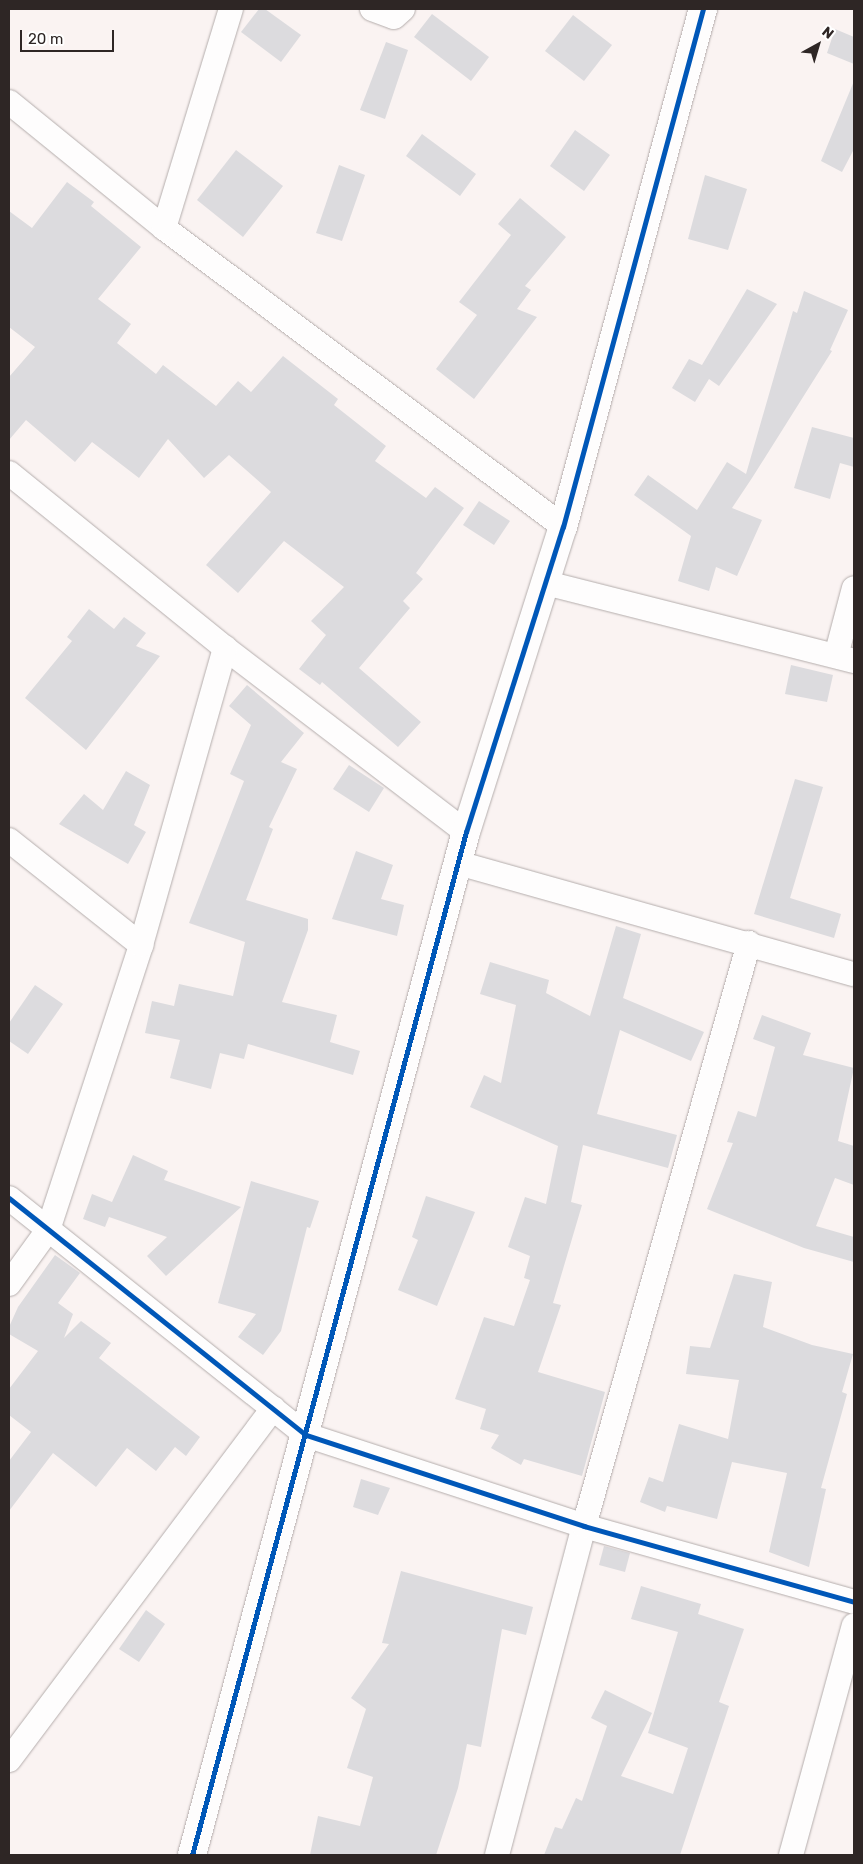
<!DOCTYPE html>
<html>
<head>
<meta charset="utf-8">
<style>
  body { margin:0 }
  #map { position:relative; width:863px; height:1864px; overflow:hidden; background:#faf3f2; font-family:Rubik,sans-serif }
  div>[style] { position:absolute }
  .building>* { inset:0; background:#dcdbde }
  .roads { filter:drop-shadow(0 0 1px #b4adac) drop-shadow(0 0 1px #b4adac) }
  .street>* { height:24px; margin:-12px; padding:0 12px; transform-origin:12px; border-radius:12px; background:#fefdfd }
  .secondary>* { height:28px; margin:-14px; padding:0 14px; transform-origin:14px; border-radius:14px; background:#fefdfd }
  .cycleway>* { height:5px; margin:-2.5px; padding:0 2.5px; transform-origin:2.5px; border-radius:2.5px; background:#0057b8 }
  span { translate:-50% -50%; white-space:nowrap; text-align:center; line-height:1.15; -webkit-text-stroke:5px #fff; paint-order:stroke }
  .frame { position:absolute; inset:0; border:10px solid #2e2625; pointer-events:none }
  .north { position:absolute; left:793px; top:20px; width:50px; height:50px; -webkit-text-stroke:4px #fff; paint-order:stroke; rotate:39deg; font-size:14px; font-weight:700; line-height:20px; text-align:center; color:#2e2625 }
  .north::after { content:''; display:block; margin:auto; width:18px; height:22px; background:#2e2625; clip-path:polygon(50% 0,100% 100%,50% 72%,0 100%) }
  .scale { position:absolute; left:20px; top:30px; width:94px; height:22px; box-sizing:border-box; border:2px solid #2e2625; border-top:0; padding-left:6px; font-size:15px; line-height:18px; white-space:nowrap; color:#2e2625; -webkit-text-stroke:4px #fff; paint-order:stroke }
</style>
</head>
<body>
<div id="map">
  <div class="building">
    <div style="clip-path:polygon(259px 9px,265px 9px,301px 35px,281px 62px,241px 32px)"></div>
    <div style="clip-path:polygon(432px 14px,489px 57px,471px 81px,414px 37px)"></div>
    <div style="clip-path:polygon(573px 15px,612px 45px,584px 81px,545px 51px)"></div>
    <div style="clip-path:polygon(835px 29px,854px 37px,854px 64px,827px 53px)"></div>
    <div style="clip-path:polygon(386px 42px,408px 50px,385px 119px,360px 110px)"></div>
    <div style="clip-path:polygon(854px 81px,854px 149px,842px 172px,821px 161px)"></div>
    <div style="clip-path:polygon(575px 130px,610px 155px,584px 191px,550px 166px)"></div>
    <div style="clip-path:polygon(422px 134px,476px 174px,460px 196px,406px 156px)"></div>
    <div style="clip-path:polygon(236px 150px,283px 186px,243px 237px,197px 200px)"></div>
    <div style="clip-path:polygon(339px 165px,365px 175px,342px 241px,316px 233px)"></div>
    <div style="clip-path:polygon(705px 175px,747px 189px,728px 250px,688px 239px)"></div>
    <div style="clip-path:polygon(67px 182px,94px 202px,91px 206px,141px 247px,98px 299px,131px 324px,117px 343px,156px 374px,163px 365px,216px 406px,238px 381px,251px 392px,283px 356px,338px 399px,334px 405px,386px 446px,375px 461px,426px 498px,435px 487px,464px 508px,416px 573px,423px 579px,403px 601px,410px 608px,359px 668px,421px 722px,398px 747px,322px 682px,320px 685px,299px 669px,326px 635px,311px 621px,344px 587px,284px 541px,238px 593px,206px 565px,271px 492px,229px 455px,204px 478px,168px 439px,139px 478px,92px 442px,75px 462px,26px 420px,9px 440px,9px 377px,35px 347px,9px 327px,9px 211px,32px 228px)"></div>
    <div style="clip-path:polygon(520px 198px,566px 237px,525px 286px,531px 290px,517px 309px,537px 317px,474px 399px,436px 369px,477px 315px,459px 302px,511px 235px,498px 224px)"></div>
    <div style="clip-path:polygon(747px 289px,777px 304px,719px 386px,709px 379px,695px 402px,672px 388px,689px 359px,702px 365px)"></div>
    <div style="clip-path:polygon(804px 291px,848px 310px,830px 350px,832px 351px,752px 478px,749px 476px,752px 478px,732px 508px,762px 520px,737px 576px,716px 567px,709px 591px,678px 581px,691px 536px,634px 495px,648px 475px,697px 510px,727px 462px,746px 474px,793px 311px,797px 313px)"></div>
    <div style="clip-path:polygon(812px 427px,854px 438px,854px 467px,840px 463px,830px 499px,794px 488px)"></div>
    <div style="clip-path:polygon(479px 501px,510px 521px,494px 545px,463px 525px)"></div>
    <div style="clip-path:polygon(89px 609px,114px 629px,124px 617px,146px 633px,136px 646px,160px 656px,86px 750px,25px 698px,72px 641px,67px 637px)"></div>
    <div style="clip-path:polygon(791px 665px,833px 675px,827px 702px,785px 694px)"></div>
    <div style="clip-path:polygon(247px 685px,304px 733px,281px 762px,297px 769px,269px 827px,273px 829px,246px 900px,308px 919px,308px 930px,282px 1002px,337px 1015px,330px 1042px,360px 1051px,353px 1075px,248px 1044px,244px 1059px,220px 1053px,211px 1089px,170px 1078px,180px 1040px,145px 1033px,152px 1001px,174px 1006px,179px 984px,233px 996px,245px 942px,189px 923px,244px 781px,230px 774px,251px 725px,229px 706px)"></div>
    <div style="clip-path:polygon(349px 765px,384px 788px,369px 812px,333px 789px)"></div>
    <div style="clip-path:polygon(126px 771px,150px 785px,134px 825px,146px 832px,128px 864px,59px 824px,84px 794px,103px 810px)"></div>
    <div style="clip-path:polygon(795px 779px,823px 787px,790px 898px,841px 914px,834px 938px,754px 914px)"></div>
    <div style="clip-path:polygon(356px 851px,393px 865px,381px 899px,404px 905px,397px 936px,332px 919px)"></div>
    <div style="clip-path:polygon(616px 926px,641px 934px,623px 998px,704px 1032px,691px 1061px,620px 1030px,597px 1114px,677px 1135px,668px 1168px,583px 1145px,571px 1202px,582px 1205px,553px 1303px,561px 1305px,538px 1372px,605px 1392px,582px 1476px,524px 1459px,521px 1465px,491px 1448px,499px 1435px,480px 1429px,486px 1409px,455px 1399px,484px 1317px,514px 1326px,530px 1280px,524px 1278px,530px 1256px,508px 1247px,525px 1197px,546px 1204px,558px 1146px,470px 1107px,484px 1075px,501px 1083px,516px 1005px,480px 994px,490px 962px,549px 980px,546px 993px,590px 1016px)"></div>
    <div style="clip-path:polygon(35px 985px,63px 1004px,28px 1054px,9px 1041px,9px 1023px)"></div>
    <div style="clip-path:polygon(762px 1015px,811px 1033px,803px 1055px,854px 1068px,838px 1141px,854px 1146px,854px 1185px,835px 1178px,816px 1226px,854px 1237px,854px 1262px,804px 1248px,707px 1209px,733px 1143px,727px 1142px,738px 1111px,756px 1117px,775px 1047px,753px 1039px)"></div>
    <div style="clip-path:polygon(133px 1155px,168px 1171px,164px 1180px,241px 1207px,166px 1276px,147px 1256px,167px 1237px,109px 1217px,105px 1227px,83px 1219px,92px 1194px,112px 1202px)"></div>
    <div style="clip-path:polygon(251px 1181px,319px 1201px,310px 1228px,307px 1227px,281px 1331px,263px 1355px,238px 1337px,256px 1314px,218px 1303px)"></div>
    <div style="clip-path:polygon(426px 1196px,475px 1212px,437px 1306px,398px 1290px,418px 1240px,412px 1237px)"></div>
    <div style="clip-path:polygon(55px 1255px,80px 1273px,58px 1303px,73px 1314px,64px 1338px,81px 1321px,111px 1343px,99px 1358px,200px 1437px,186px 1456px,175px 1447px,156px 1471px,127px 1448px,96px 1487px,53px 1453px,9px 1511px,9px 1461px,31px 1432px,9px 1415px,9px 1389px,38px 1351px,9px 1334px,9px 1327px,18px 1307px)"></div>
    <div style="clip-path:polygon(734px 1274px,772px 1282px,763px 1327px,812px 1345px,853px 1354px,842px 1392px,847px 1394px,821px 1488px,826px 1489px,809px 1567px,769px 1552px,787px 1473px,732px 1462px,717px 1519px,667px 1506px,665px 1512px,640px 1502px,649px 1477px,663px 1482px,679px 1424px,728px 1439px,739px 1380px,686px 1374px,690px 1346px,710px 1348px)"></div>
    <div style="clip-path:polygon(361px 1479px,390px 1488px,378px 1515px,353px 1507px)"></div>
    <div style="clip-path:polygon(604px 1546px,630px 1553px,625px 1572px,599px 1565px)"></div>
    <div style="clip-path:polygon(401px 1571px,533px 1607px,526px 1635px,502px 1629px,481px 1747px,467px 1744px,458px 1788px,436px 1855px,310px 1855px,318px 1816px,360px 1826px,373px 1777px,347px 1768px,366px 1709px,351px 1698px,389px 1644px,382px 1643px)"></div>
    <div style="clip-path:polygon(641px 1586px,701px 1604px,698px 1614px,744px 1629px,719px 1702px,729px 1706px,680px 1855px,544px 1855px,555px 1827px,562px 1829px,576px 1798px,582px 1801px,607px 1726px,591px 1718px,605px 1690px,652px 1713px,621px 1776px,673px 1794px,688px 1748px,648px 1733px,678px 1632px,631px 1619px)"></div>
    <div style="clip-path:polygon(146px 1610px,165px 1624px,139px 1662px,119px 1649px)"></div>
  </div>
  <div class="roads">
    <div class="street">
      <div style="left:372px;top:9px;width:23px;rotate:20deg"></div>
      <div style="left:394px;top:17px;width:12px;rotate:-42deg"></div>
      <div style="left:9px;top:102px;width:200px;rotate:39.1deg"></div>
      <div style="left:164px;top:228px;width:499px;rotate:36.8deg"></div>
      <div style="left:164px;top:228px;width:229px;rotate:-73deg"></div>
      <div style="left:9px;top:473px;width:278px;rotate:39deg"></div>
      <div style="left:225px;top:648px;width:303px;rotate:37.4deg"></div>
      <div style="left:546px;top:583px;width:318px;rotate:14.2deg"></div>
      <div style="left:836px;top:656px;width:70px;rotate:-75.2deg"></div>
      <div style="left:9px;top:840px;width:169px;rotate:38.5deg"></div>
      <div style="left:458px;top:863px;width:411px;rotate:15.7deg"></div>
      <div style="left:9px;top:1198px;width:380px;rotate:38.6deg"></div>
      <div style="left:306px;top:1435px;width:293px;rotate:18.1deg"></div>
      <div style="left:584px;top:1526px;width:280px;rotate:15.7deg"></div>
      <div style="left:9px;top:1284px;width:67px;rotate:-54.2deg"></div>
      <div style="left:48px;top:1230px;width:300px;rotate:-71.9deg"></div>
      <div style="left:141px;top:945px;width:309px;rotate:-74.2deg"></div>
      <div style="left:9px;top:1760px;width:440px;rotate:-53.1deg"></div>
      <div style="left:497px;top:1855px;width:340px;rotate:-75.2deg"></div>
      <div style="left:584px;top:1526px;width:606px;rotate:-74.2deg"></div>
      <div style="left:791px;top:1855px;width:238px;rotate:-74.7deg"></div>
    </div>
    <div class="secondary">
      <div style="left:192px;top:1855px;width:1059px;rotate:-75.01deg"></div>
      <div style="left:466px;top:832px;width:320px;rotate:-72.4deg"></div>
      <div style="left:563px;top:527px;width:537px;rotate:-74.88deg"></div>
    </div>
  </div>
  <div class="cycleway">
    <div style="left:9px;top:1198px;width:380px;rotate:38.6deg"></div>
    <div style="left:306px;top:1435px;width:293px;rotate:18.1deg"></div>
    <div style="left:584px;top:1526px;width:280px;rotate:15.7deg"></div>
    <div style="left:192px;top:1855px;width:1059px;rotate:-75.01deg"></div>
    <div style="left:466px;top:832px;width:320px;rotate:-72.4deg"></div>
    <div style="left:563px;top:527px;width:537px;rotate:-74.88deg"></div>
  </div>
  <div class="frame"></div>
  <div class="north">N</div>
  <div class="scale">20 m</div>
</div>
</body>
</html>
